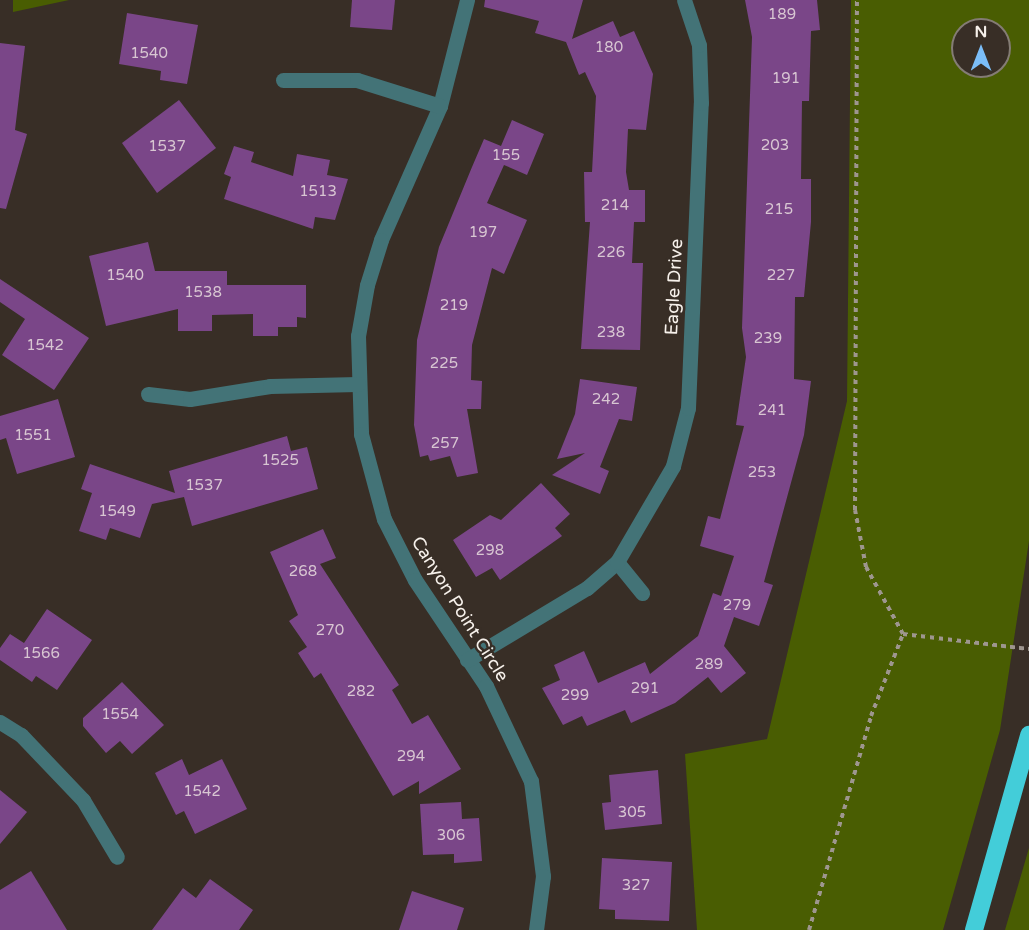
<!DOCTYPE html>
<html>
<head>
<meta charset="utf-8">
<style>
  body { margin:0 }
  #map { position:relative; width:1029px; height:930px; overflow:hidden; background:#382e26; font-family:"Varela Round",sans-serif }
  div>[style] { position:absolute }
  .green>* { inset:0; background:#495d02 }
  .building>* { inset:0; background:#7a4688 }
  .path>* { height:4px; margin-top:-2px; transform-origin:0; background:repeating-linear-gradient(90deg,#9e968f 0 4.5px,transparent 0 9px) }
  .minor>* { height:15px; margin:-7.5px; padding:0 7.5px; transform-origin:7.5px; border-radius:7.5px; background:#437377 }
  .highway>* { height:18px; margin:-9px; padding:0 9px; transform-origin:9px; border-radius:9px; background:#43cdd9 }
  span { translate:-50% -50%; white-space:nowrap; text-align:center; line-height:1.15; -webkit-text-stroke:5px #382e26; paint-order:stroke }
  .number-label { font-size:15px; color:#d8c6d2 }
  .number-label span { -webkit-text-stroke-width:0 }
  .street-label { font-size:18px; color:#f7f1eb }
  .north { position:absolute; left:951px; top:18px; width:60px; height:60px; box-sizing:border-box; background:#382e26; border:2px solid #847c75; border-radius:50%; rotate:0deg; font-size:16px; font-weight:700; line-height:24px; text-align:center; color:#f7f1eb }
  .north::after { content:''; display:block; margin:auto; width:21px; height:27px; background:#7bbef8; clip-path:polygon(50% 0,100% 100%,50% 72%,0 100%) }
</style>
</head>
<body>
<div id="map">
  <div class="green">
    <div style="clip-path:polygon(13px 0,69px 0,13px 12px)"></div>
    <div style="clip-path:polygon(evenodd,851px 0,1029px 0,1029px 541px,1000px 730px,943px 930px,697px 930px,685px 754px,767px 739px,847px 401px,851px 0,963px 30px,999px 30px,999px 66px,963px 66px,963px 30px)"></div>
    <div style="clip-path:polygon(1029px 848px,1029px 930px,1005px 930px)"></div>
  </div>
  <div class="building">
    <div style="clip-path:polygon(352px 0,395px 0,392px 30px,350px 27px)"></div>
    <div style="clip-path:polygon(485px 0,583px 0,572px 39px,613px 21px,620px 37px,634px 31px,653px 74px,646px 130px,628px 129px,626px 172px,629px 190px,645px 190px,645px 222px,634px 222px,632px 263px,643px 263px,640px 350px,581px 349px,590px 222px,585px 222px,584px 172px,592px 172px,596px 96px,585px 72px,579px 75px,566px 42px,535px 33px,539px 21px,484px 7px)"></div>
    <div style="clip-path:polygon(745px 0,817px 0,820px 30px,811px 31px,809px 101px,802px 101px,801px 179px,811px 179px,811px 222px,804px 297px,795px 297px,794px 379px,811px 381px,804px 435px,764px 582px,773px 585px,759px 626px,734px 617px,724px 646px,746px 673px,721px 693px,708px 677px,675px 703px,631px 723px,625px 710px,587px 726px,582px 716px,563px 725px,542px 688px,560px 680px,554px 665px,584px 651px,598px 683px,645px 662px,650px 674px,698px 636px,713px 593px,721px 596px,734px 556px,700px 546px,708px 516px,720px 519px,744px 426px,736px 425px,746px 357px,742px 328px,752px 37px)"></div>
    <div style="clip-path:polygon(127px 13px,198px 25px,187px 84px,160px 80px,161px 71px,119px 64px)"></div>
    <div style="clip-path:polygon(0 43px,25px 46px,15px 130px,27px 134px,6px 209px,0 208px)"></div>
    <div style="clip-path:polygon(179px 100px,216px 148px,157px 193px,122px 143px)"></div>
    <div style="clip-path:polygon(512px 120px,544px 134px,527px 175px,504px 165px,487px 203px,527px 220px,504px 274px,492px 268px,472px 345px,471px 380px,482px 381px,481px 409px,467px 409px,478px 473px,457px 477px,450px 456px,430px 461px,428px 455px,420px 457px,414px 425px,417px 340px,439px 247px,472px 167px,484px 139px,501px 146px)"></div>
    <div style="clip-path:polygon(234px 146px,254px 152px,251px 162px,293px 176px,297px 154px,330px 160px,327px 175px,348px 179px,335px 220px,315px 217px,313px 229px,224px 199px,231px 177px,224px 174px)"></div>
    <div style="clip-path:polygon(148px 242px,155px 271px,227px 271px,227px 285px,306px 285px,306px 318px,297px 317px,297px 327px,278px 327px,278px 336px,253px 336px,253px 314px,212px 315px,212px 331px,178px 331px,178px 309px,106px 326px,89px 256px)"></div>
    <div style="clip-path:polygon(0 279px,89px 338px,54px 390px,2px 355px,25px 319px,0 302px)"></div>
    <div style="clip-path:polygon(580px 379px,637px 387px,632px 421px,619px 419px,600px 467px,609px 471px,600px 494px,552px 475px,585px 453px,557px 459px,575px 414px)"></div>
    <div style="clip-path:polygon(58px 399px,75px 457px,17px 474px,6px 438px,0 440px,0 416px)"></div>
    <div style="clip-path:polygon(287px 436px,291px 451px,307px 447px,318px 489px,192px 526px,184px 497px,152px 504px,140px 538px,110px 528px,106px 540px,79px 531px,92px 493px,81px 489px,90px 464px,175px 493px,169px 471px)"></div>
    <div style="clip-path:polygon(541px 483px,570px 514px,555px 528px,562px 536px,500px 580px,492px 568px,476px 577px,453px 540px,490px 515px,501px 520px)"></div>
    <div style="clip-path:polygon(323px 529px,336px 558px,320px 564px,399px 685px,392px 690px,412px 724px,428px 715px,461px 769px,419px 794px,419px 781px,393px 796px,321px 673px,314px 678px,298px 653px,307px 647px,289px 621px,298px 615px,270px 552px)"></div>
    <div style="clip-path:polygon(47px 609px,92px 640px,57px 690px,36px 676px,32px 682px,0 660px,0 648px,10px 634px,24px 643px)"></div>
    <div style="clip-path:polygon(122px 682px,164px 725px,132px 754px,120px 741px,106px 753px,83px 726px,83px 718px)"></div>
    <div style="clip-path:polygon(182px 759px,189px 775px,222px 759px,247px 809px,195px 834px,184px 811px,176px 815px,155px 773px)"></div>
    <div style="clip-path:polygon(658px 770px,662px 824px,605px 830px,602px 803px,611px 802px,609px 775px)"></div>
    <div style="clip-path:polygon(0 790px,27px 812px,0 844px)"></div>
    <div style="clip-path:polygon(461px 802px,462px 819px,479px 818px,482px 861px,454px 863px,454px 854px,423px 855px,420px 804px)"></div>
    <div style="clip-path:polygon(602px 858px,672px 862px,669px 921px,615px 919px,615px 910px,599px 909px)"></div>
    <div style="clip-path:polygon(31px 871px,67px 930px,0 930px,0 890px)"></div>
    <div style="clip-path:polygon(210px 879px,253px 910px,239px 930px,152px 930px,183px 888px,196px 898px)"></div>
    <div style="clip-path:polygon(412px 891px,464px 908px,457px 930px,399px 930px)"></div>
  </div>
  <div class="path">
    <div style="left:903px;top:634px;width:127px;rotate:6.8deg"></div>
    <div style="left:809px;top:930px;width:223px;rotate:-73.8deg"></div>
    <div style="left:871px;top:716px;width:88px;rotate:-68.7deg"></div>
    <div style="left:903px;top:634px;width:77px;rotate:-118.9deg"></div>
    <div style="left:866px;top:567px;width:58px;rotate:-100.9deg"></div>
    <div style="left:855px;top:510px;width:510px;rotate:-89.78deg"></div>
  </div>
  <div class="minor">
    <div style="left:467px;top:0;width:109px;rotate:104.3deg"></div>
    <div style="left:440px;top:106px;width:146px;rotate:113.8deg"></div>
    <div style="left:381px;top:240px;width:47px;rotate:107.3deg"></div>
    <div style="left:367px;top:285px;width:52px;rotate:100deg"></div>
    <div style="left:358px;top:336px;width:98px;rotate:88.2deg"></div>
    <div style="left:361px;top:434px;width:88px;rotate:74.9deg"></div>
    <div style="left:384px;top:519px;width:68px;rotate:63.1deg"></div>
    <div style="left:415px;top:580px;width:128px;rotate:56.2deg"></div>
    <div style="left:486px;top:686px;width:105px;rotate:64.7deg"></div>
    <div style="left:531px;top:781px;width:96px;rotate:82.8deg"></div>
    <div style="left:543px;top:876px;width:54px;rotate:97.4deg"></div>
    <div style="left:283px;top:80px;width:74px"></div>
    <div style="left:357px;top:80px;width:87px;rotate:17.4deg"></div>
    <div style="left:148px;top:394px;width:42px;rotate:6.8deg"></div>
    <div style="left:190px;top:399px;width:81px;rotate:-9.2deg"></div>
    <div style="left:270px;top:386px;width:88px;rotate:-1.3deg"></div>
    <div style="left:617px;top:562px;width:40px;rotate:51deg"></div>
    <div style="left:467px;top:660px;width:140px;rotate:-31deg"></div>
    <div style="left:587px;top:588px;width:40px;rotate:-41deg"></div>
    <div style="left:617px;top:562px;width:111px;rotate:-59.7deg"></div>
    <div style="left:673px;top:466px;width:60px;rotate:-75.5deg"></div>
    <div style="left:688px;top:408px;width:305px;rotate:-87.6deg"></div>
    <div style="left:701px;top:103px;width:58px;rotate:-92deg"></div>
    <div style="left:699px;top:45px;width:47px;rotate:-108.4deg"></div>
    <div style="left:0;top:722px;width:25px;rotate:32deg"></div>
    <div style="left:21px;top:735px;width:90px;rotate:46.4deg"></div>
    <div style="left:83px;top:800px;width:66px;rotate:59.2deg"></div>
  </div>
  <div class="highway">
    <div style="left:974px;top:930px;width:203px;rotate:-74.2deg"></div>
  </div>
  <div class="number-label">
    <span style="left:782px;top:15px">189</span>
    <span style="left:609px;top:48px">180</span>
    <span style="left:149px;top:54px">1540</span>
    <span style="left:786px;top:79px">191</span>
    <span style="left:775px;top:146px">203</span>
    <span style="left:167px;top:147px">1537</span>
    <span style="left:506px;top:156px">155</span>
    <span style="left:318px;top:192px">1513</span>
    <span style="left:615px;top:206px">214</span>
    <span style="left:779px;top:210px">215</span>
    <span style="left:483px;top:233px">197</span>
    <span style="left:611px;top:253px">226</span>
    <span style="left:125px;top:276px">1540</span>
    <span style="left:781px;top:276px">227</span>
    <span style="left:203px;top:293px">1538</span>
    <span style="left:454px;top:306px">219</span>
    <span style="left:611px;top:333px">238</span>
    <span style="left:768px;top:339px">239</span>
    <span style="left:45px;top:346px">1542</span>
    <span style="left:444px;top:364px">225</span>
    <span style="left:606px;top:400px">242</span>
    <span style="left:772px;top:411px">241</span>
    <span style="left:33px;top:436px">1551</span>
    <span style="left:445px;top:444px">257</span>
    <span style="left:280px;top:461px">1525</span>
    <span style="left:762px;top:473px">253</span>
    <span style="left:204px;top:486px">1537</span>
    <span style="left:117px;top:512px">1549</span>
    <span style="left:490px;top:551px">298</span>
    <span style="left:303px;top:572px">268</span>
    <span style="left:737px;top:606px">279</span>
    <span style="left:330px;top:631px">270</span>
    <span style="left:41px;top:654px">1566</span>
    <span style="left:709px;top:665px">289</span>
    <span style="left:645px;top:689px">291</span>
    <span style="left:361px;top:692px">282</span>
    <span style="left:575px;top:696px">299</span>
    <span style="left:120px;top:715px">1554</span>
    <span style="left:411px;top:757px">294</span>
    <span style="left:202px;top:792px">1542</span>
    <span style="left:632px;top:813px">305</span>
    <span style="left:451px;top:836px">306</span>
    <span style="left:636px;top:886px">327</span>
  </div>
  <div class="street-label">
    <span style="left:674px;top:287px;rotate:-87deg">Eagle Drive</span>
    <span style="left:460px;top:609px;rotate:58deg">Canyon Point Circle</span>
  </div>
  <div class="north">N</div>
</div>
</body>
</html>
